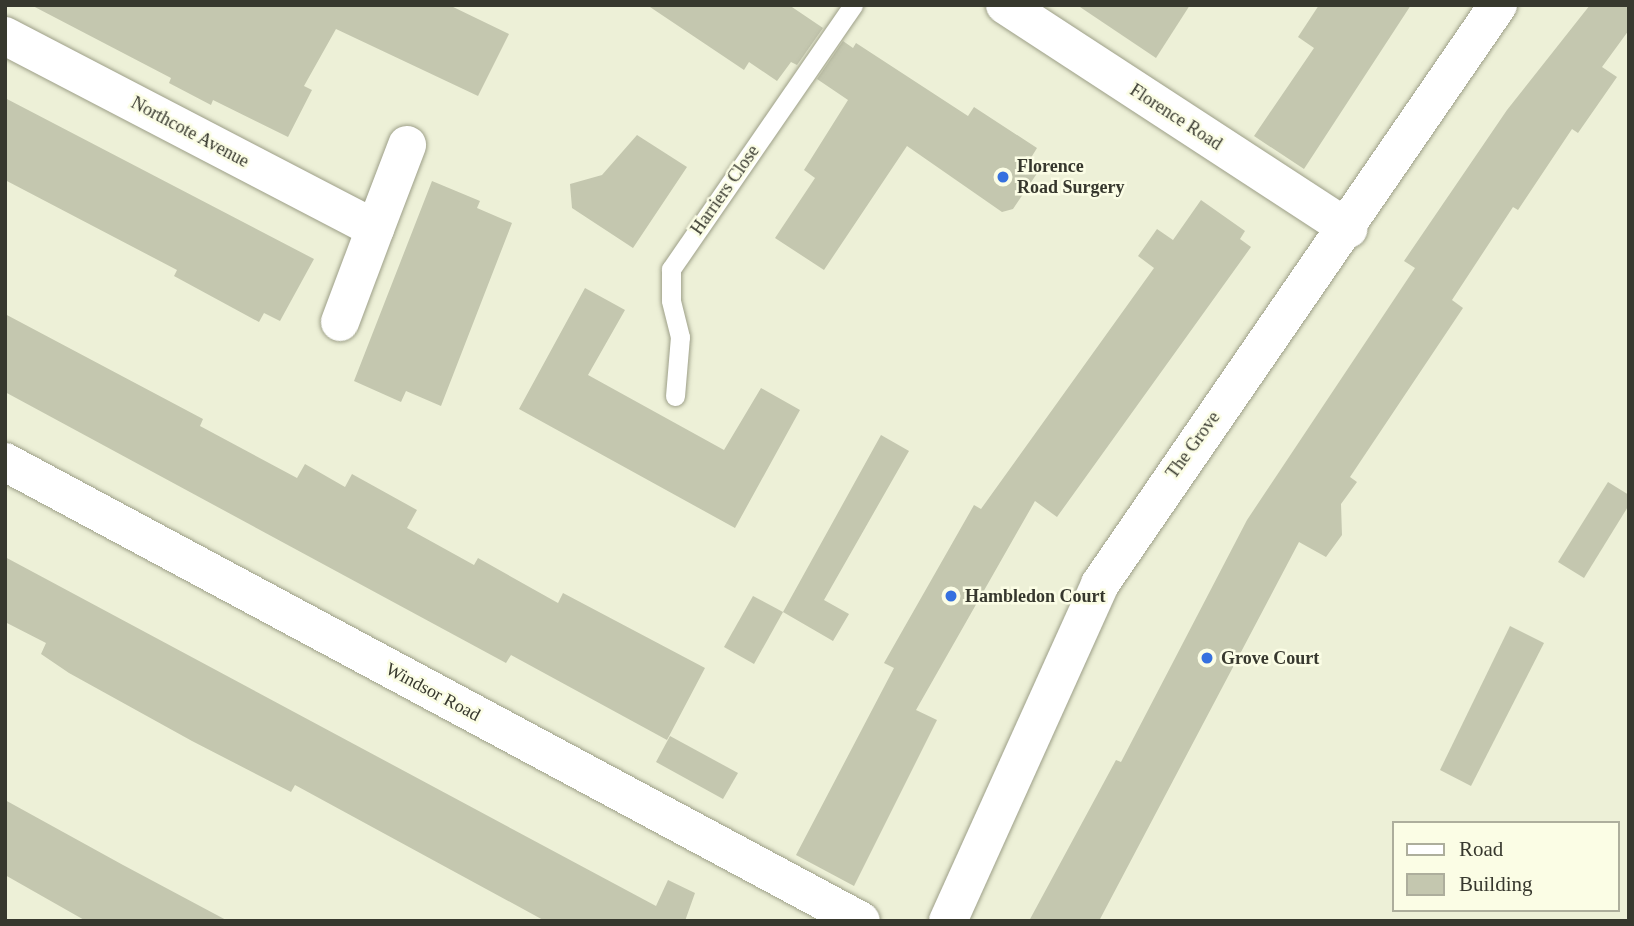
<!DOCTYPE html>
<html>
<head>
<meta charset="utf-8">
<style>
  body { margin:0 }
  #map { position:relative; width:1634px; height:926px; overflow:hidden; background:#edf0d7; font-family:Georgia,serif }
  div>[style] { position:absolute }
  .building>* { inset:0; background:#c4c7af }
  .roads { filter:drop-shadow(0 0 2px #9d9f88) drop-shadow(0 0 2px #9d9f88) }
  .service>* { height:19px; margin:-9.5px; padding:0 9.5px; transform-origin:9.5px; border-radius:9.5px; background:#fff }
  .minor>* { height:38px; margin:-19px; padding:0 19px; transform-origin:19px; border-radius:19px; background:#fff }
  .dots>* { width:19px; height:19px; translate:-50% -50%; box-sizing:border-box; border:4px solid #fbfde5; border-radius:50% }
  span { translate:-50% -50%; white-space:nowrap; text-align:center; line-height:1.15; -webkit-text-stroke:5px #fbfde5; paint-order:stroke }
  .street-label { font-size:18px; color:#37382e }
  .poi-label { font-size:18px; color:#37382e; font-weight:700 }
  .left { translate:0 -50%; text-align:left }
  .frame { position:absolute; inset:0; border:7px solid #37382e; pointer-events:none }
  .legend { position:absolute; left:1392px; top:821px; width:228px; height:91px; box-sizing:border-box; background:#fbfde5; border:2px solid #adae9c; margin:0; padding:9px 12px; list-style:none; font-size:21px; color:#37382e }
  .legend li { display:flex; align-items:center; gap:14px; height:35px }
  .legend b { width:35px; border:2px solid #adae9c }
</style>
</head>
<body>
<div id="map">
  <div class="building">
    <div style="clip-path:polygon(31px 5px,449px 5px,509px 34px,478px 96px,336px 29px,304px 86px,312px 90px,288px 137px,213px 100px,211px 105px,169px 83px,171px 78px)"></div>
    <div style="clip-path:polygon(647px 5px,789px 5px,823px 28px,797px 65px,791px 62px,777px 81px,749px 62px,744px 70px)"></div>
    <div style="clip-path:polygon(1077px 5px,1190px 5px,1156px 58px)"></div>
    <div style="clip-path:polygon(1319px 5px,1411px 5px,1304px 169px,1254px 136px,1314px 48px,1298px 37px)"></div>
    <div style="clip-path:polygon(1590px 5px,1629px 5px,1629px 30px,1602px 67px,1617px 77px,1578px 133px,1572px 129px,1518px 210px,1513px 207px,1452px 300px,1463px 308px,1350px 477px,1357px 482px,1341px 504px,1342px 535px,1326px 557px,1299px 542px,1099px 921px,1029px 921px,1116px 760px,1121px 762px,1247px 520px,1415px 268px,1404px 261px,1507px 110px)"></div>
    <div style="clip-path:polygon(843px 41px,853px 48px,856px 43px,968px 116px,974px 107px,1037px 148px,1029px 161px,1040px 169px,1013px 209px,1002px 212px,907px 146px,824px 270px,775px 238px,815px 178px,804px 170px,848px 100px,817px 79px)"></div>
    <div style="clip-path:polygon(5px 98px,314px 259px,280px 321px,264px 313px,259px 322px,174px 276px,177px 270px,5px 180px)"></div>
    <div style="clip-path:polygon(637px 135px,687px 167px,633px 248px,572px 208px,570px 184px,602px 175px)"></div>
    <div style="clip-path:polygon(432px 181px,480px 201px,477px 208px,512px 223px,441px 406px,406px 391px,401px 402px,354px 381px)"></div>
    <div style="clip-path:polygon(1201px 200px,1245px 231px,1240px 239px,1251px 247px,1057px 517px,1035px 501px,916px 710px,937px 720px,854px 886px,796px 855px,894px 668px,884px 663px,974px 505px,981px 509px,1154px 268px,1138px 256px,1157px 229px,1173px 240px)"></div>
    <div style="clip-path:polygon(585px 288px,625px 310px,588px 375px,724px 450px,761px 388px,800px 410px,735px 528px,519px 409px)"></div>
    <div style="clip-path:polygon(5px 314px,203px 419px,200px 426px,297px 478px,305px 464px,345px 487px,352px 474px,417px 510px,407px 528px,474px 565px,478px 558px,558px 603px,563px 593px,705px 668px,667px 740px,511px 655px,506px 663px,5px 392px)"></div>
    <div style="clip-path:polygon(881px 435px,909px 451px,824px 600px,849px 614px,833px 641px,783px 612px)"></div>
    <div style="clip-path:polygon(1608px 482px,1629px 495px,1629px 505px,1584px 578px,1558px 562px)"></div>
    <div style="clip-path:polygon(5px 557px,656px 906px,668px 880px,695px 893px,685px 921px,545px 921px,295px 785px,291px 792px,192px 741px,69px 673px,41px 654px,46px 643px,5px 622px)"></div>
    <div style="clip-path:polygon(753px 596px,783px 612px,754px 664px,724px 647px)"></div>
    <div style="clip-path:polygon(1510px 626px,1544px 643px,1471px 786px,1440px 770px)"></div>
    <div style="clip-path:polygon(670px 736px,738px 773px,723px 799px,656px 762px)"></div>
    <div style="clip-path:polygon(5px 800px,123px 865px,228px 921px,86px 921px,5px 875px)"></div>
  </div>
  <div class="roads">
    <div class="service">
      <div style="left:675px;top:396px;width:59px;rotate:-85.2deg"></div>
      <div style="left:680px;top:337px;width:38px;rotate:-104deg"></div>
      <div style="left:671px;top:300px;width:31px;rotate:-90deg"></div>
      <div style="left:671px;top:269px;width:321px;rotate:-55.4deg"></div>
    </div>
    <div class="minor">
      <div style="left:1005px;top:5px;width:410px;rotate:33.1deg"></div>
      <div style="left:5px;top:36px;width:417px;rotate:27.5deg"></div>
      <div style="left:375px;top:229px;width:90px;rotate:-69.1deg"></div>
      <div style="left:340px;top:322px;width:99px;rotate:-69.4deg"></div>
      <div style="left:5px;top:462px;width:971px;rotate:28.2deg"></div>
      <div style="left:948px;top:921px;width:370px;rotate:-65.7deg"></div>
      <div style="left:1100px;top:584px;width:703px;rotate:-55.5deg"></div>
    </div>
  </div>
  <div class="dots">
    <div style="left:1003px;top:177px;background:#3671df"></div>
    <div style="left:951px;top:596px;background:#3671df"></div>
    <div style="left:1207px;top:658px;background:#3671df"></div>
  </div>
  <div class="street-label">
    <span style="left:1176px;top:117px;rotate:33deg">Florence Road</span>
    <span style="left:190px;top:132px;rotate:28deg">Northcote Avenue</span>
    <span style="left:725px;top:190px;rotate:-55deg">Harriers Close</span>
    <span style="left:1193px;top:445px;rotate:-54deg">The Grove</span>
    <span style="left:433px;top:692px;rotate:28deg">Windsor Road</span>
  </div>
  <div class="poi-label">
    <span class="left" style="left:1017px;top:177px">Florence<br>Road Surgery</span>
    <span class="left" style="left:965px;top:596px">Hambledon Court</span>
    <span class="left" style="left:1221px;top:658px">Grove Court</span>
  </div>
  <div class="frame"></div>
  <ul class="legend">
  <li><b style="height:9px;background:#fff"></b>Road</li>
  <li><b style="height:19px;background:#c4c7af"></b>Building</li>
  </ul>
</div>
</body>
</html>
